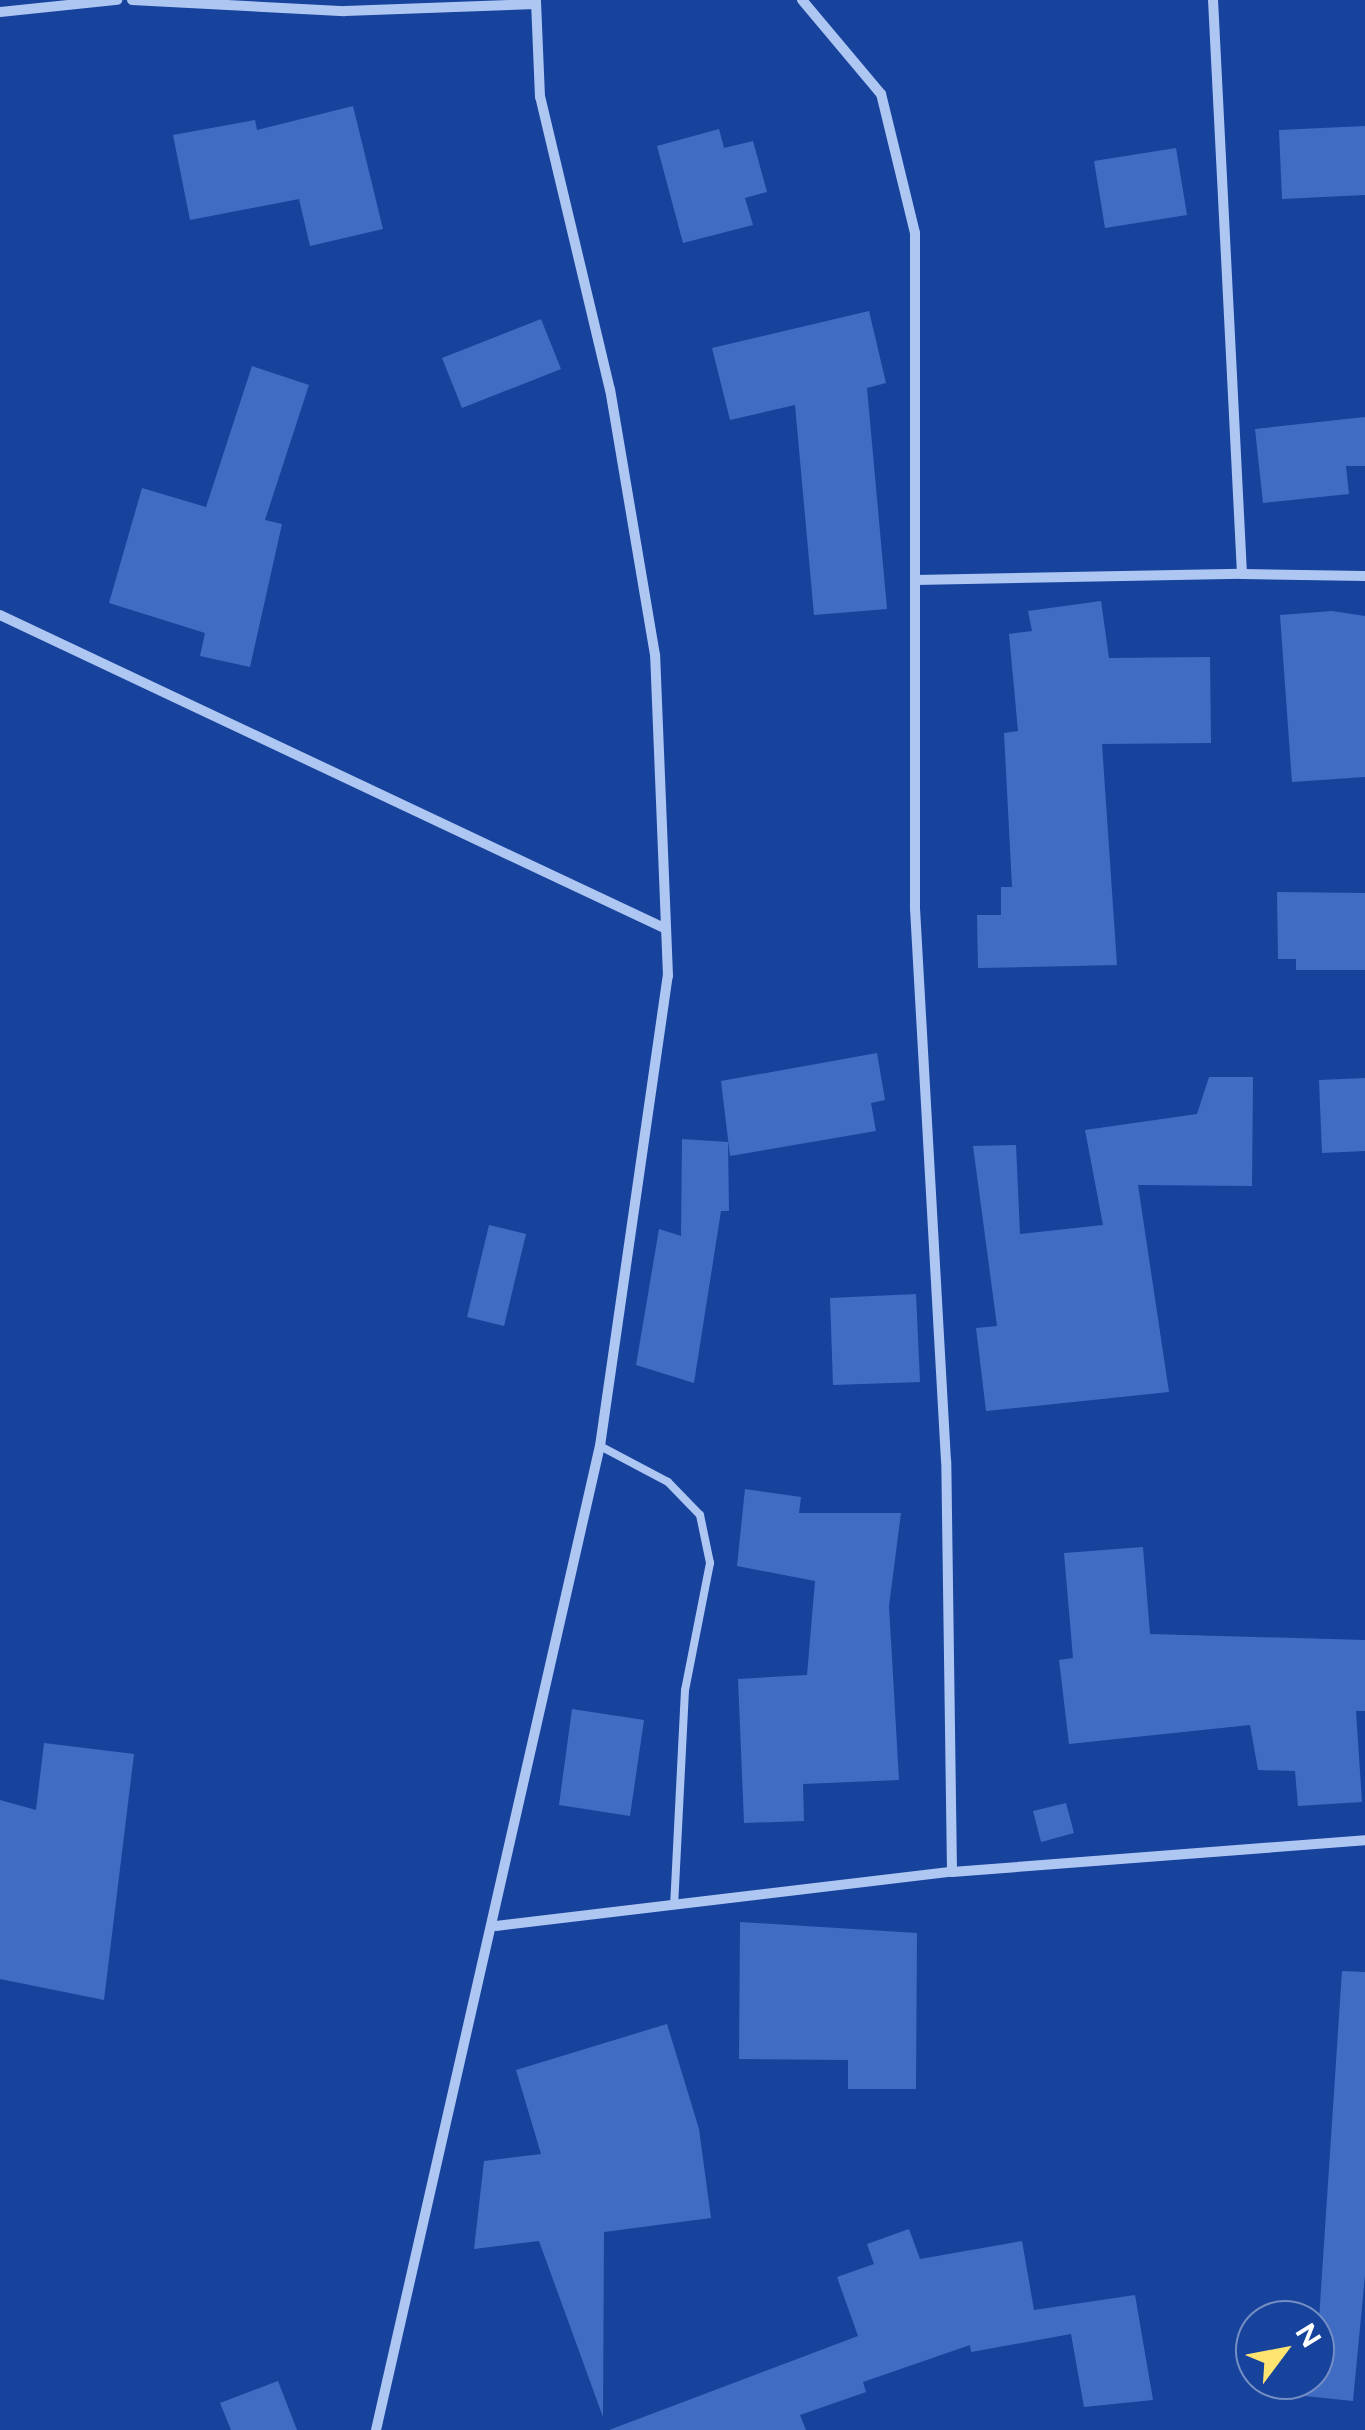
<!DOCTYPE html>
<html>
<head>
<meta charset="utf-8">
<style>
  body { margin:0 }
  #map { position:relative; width:1365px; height:2430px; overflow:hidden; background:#17439d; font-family:Figtree,sans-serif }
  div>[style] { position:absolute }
  .building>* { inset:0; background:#406dc3 }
  .lane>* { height:8px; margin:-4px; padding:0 4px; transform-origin:4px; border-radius:4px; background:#aec6f2 }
  .street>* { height:10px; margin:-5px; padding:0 5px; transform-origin:5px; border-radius:5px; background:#aec6f2 }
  span { translate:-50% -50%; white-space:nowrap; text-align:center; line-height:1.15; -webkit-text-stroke:9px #17439d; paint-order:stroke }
  .north { position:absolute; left:1235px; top:2300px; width:100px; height:100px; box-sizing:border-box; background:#17439d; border:2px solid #748ec4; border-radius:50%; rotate:58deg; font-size:28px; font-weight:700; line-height:40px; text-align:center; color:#fff }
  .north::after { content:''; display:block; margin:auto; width:35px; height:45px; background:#ffe570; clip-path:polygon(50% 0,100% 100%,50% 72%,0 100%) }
</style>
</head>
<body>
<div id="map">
  <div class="building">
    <div style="clip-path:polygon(353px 106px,383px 229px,310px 246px,299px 199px,190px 220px,173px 135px,255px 120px,257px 130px)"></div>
    <div style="clip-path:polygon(1365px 126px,1365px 195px,1282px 199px,1279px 130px)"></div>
    <div style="clip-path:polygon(719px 129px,724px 148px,753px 141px,767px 192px,745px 198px,753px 225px,683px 243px,657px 146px)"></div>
    <div style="clip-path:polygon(1176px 148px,1187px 215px,1105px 228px,1094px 161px)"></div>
    <div style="clip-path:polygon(869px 311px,886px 383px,867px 388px,887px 609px,814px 615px,795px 405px,730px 420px,712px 348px)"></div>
    <div style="clip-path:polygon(541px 319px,561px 369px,462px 408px,442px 358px)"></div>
    <div style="clip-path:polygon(252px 366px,309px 385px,265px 520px,282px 524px,250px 667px,200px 656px,205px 633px,109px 603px,142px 488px,206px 507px)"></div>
    <div style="clip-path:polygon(1365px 417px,1365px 466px,1346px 466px,1349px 494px,1263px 503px,1255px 429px)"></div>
    <div style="clip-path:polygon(1101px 601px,1109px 658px,1210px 657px,1211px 743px,1102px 744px,1117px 965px,978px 968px,977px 915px,1001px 915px,1001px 887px,1012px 887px,1004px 733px,1018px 731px,1009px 634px,1032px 631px,1028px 611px)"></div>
    <div style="clip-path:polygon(1332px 611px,1365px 616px,1365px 777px,1292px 782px,1280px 615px)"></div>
    <div style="clip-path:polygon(1277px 892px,1365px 893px,1365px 970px,1296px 970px,1296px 959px,1278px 959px)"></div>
    <div style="clip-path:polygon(877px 1053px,885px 1100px,871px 1103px,876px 1131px,730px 1156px,721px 1081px)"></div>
    <div style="clip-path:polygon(1209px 1077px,1253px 1077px,1252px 1186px,1138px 1185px,1169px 1392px,986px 1411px,976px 1328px,997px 1326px,973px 1146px,1016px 1145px,1020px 1234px,1103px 1225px,1085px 1130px,1197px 1114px)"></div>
    <div style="clip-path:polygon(1365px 1078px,1365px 1151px,1322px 1153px,1319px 1080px)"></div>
    <div style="clip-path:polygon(682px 1139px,728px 1142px,729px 1211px,721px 1211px,694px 1383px,636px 1365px,659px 1229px,681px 1236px)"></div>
    <div style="clip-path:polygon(489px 1225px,526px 1234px,504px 1326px,467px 1317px)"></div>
    <div style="clip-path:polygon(916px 1294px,920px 1382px,833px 1385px,830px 1298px)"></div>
    <div style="clip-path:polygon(745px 1489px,801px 1497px,799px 1513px,901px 1513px,889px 1606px,899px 1780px,803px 1784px,804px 1821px,744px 1823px,738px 1679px,807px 1675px,815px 1581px,737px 1566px)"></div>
    <div style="clip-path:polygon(1143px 1547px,1150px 1634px,1365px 1640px,1365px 1711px,1356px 1711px,1362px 1802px,1298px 1806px,1295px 1771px,1258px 1770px,1250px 1725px,1069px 1744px,1059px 1660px,1073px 1658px,1064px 1553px)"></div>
    <div style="clip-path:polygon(572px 1709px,644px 1720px,630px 1816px,559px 1805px)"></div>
    <div style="clip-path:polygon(44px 1743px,134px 1754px,104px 2000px,0 1979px,0 1800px,36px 1810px)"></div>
    <div style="clip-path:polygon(1066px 1803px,1074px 1833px,1041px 1842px,1033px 1811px)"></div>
    <div style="clip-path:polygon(740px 1922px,917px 1933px,916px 2089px,848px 2089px,848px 2060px,739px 2059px)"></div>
    <div style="clip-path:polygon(1342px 1971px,1365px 1972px,1365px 2275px,1353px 2401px,1305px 2396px,1306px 2380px,1315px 2380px)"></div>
    <div style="clip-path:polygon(667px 2024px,699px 2129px,711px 2218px,604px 2232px,603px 2417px,539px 2241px,474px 2249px,484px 2161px,541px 2154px,516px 2070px)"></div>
    <div style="clip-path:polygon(909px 2229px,920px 2259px,1022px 2241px,1034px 2310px,1135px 2295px,1153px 2400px,1084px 2407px,1071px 2334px,971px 2352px,970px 2345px,863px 2382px,866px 2392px,800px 2415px,806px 2430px,609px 2430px,858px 2336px,837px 2277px,874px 2264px,867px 2244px)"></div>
    <div style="clip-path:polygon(278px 2381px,297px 2430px,231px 2430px,220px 2403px)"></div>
  </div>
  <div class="lane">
    <div style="left:600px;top:1446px;width:77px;rotate:27.9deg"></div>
    <div style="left:668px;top:1482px;width:46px;rotate:45.9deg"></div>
    <div style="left:700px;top:1515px;width:49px;rotate:78.2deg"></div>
    <div style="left:710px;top:1563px;width:129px;rotate:101.1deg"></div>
    <div style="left:685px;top:1690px;width:214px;rotate:92.9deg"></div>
  </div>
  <div class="street">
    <div style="left:132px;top:0;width:213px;rotate:3deg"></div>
    <div style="left:345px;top:11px;width:191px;rotate:-2.1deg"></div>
    <div style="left:0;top:12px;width:118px;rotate:-5.9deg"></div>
    <div style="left:1242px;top:574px;width:123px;rotate:0.9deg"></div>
    <div style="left:915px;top:580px;width:327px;rotate:-1.1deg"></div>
    <div style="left:1242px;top:574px;width:575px;rotate:-92.89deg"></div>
    <div style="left:0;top:615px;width:736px;rotate:25.24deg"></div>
    <div style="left:952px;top:1872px;width:414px;rotate:-4.4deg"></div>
    <div style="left:496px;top:1926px;width:459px;rotate:-6.8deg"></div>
    <div style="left:952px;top:1872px;width:411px;rotate:-90.8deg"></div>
    <div style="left:946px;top:1461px;width:553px;rotate:-93.21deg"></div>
    <div style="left:915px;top:909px;width:676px;rotate:-90deg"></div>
    <div style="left:915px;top:233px;width:143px;rotate:-103.7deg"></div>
    <div style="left:881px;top:94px;width:123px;rotate:-130deg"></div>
    <div style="left:376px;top:2430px;width:1009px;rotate:-77.18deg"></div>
    <div style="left:600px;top:1446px;width:475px;rotate:-81.8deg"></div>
    <div style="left:668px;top:976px;width:321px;rotate:-92.3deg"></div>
    <div style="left:655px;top:655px;width:269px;rotate:-99.6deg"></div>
    <div style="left:610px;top:390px;width:301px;rotate:-103.4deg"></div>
    <div style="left:540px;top:97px;width:97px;rotate:-92.4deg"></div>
  </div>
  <div class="north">N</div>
</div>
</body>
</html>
